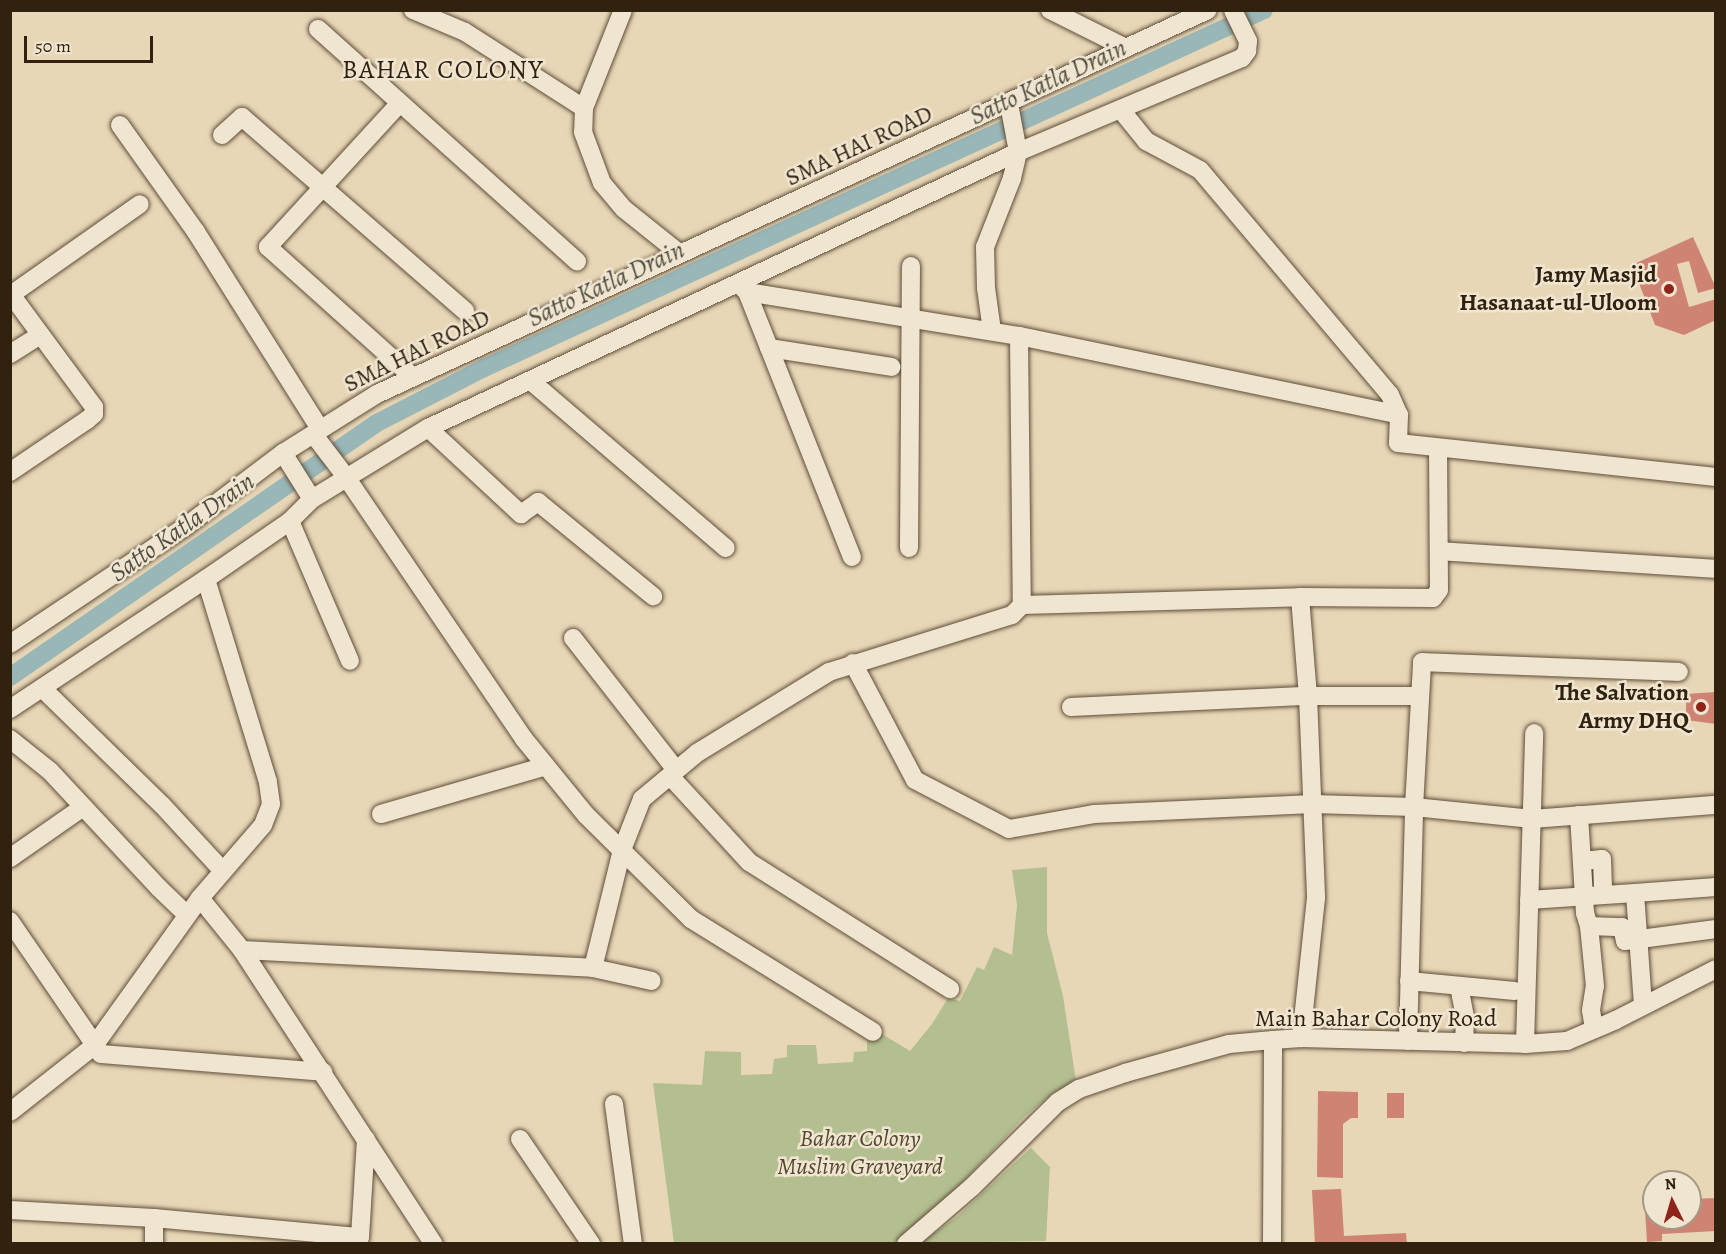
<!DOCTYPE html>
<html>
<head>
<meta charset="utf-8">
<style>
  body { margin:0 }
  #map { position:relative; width:1726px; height:1254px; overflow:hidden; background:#e8d7b7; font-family:Alegreya,serif }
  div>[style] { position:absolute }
  .green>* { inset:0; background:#b3bf90 }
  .canal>* { height:18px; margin:-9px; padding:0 9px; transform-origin:9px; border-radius:9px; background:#9ab7b8 }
  .building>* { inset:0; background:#cf8473 }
  .roads { filter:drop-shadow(0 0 2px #5f4e39) drop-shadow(0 0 2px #5f4e39) }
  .minor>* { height:18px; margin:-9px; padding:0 9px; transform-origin:9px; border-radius:9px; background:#f0e5d0 }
  .dots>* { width:16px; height:16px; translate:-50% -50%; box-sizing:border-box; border:3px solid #f0e5d0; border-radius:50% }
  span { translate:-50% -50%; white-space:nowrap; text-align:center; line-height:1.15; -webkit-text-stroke:5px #f0e5d0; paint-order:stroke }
  .street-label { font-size:24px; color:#31210f }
  .poi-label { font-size:24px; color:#31210f; font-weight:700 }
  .right { translate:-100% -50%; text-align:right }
  .park-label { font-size:24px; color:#52482f; font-style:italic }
  .neighbourhood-label { font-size:26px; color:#31210f; letter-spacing:1.5px }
  .water-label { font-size:26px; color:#504e42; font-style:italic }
  .frame { position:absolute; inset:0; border:12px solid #31210f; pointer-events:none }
  .north { position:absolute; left:1642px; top:1170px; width:60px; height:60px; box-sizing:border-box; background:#f0e5d0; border:2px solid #a49783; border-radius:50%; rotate:355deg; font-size:16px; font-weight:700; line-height:24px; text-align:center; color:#31210f }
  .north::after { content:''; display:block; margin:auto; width:21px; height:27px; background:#8f2418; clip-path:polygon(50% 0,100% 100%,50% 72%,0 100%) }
  .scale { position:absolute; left:24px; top:36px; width:129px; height:27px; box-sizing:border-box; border:3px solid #31210f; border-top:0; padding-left:8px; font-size:18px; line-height:21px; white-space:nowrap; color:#31210f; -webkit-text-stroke:4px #f0e5d0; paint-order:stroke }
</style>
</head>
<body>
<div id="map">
  <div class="green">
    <div style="clip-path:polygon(1047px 867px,1047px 933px,1063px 996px,1076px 1081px,1053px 1093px,1024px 1117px,951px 1195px,894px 1243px,674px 1243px,653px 1083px,702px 1085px,705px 1051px,741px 1052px,741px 1075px,772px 1074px,774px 1059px,787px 1057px,787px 1045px,816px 1045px,818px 1064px,853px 1062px,854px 1052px,867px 1051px,867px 1040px,882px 1034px,910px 1051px,932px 1024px,948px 998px,960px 1001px,977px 967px,984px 970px,994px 947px,1012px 955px,1017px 905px,1012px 870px)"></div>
    <div style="clip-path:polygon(1031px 1148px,1050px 1167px,1046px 1241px,921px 1243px,958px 1216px)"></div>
  </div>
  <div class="canal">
    <div style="left:10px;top:677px;width:444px;rotate:-34.7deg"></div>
    <div style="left:375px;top:424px;width:123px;rotate:-27.2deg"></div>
    <div style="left:484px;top:368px;width:858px;rotate:-24.65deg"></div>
  </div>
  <div class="building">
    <div style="clip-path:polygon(1693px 237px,1716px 288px,1698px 293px,1689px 261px,1677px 264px,1689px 307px,1716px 299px,1716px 320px,1684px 335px,1655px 325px,1632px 265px)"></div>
    <div style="clip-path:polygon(1716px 692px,1716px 724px,1686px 720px,1686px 694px)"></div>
    <div style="clip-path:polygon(1318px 1091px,1358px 1092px,1358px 1118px,1351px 1118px,1343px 1124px,1343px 1178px,1317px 1177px)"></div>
    <div style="clip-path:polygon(1387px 1093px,1404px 1093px,1404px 1118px,1387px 1118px)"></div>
    <div style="clip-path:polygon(1341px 1189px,1344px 1236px,1406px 1233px,1407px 1244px,1315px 1244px,1312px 1190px)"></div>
    <div style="clip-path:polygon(1644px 1194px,1654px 1194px,1654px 1218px,1690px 1218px,1690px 1199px,1716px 1198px,1716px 1231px,1662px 1234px,1662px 1241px,1647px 1242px)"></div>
  </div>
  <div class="roads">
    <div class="minor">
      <div style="left:413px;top:10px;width:56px;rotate:22.9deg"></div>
      <div style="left:465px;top:32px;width:141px;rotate:32.6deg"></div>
      <div style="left:584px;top:108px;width:24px;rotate:92deg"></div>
      <div style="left:583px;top:132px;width:54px;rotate:69.6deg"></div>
      <div style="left:602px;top:183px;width:34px;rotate:50deg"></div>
      <div style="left:624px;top:209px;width:70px;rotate:38.7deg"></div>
      <div style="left:1050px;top:10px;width:85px;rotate:26.6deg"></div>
      <div style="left:318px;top:29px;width:348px;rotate:41.9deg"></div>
      <div style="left:399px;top:104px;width:194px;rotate:132.5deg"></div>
      <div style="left:268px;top:247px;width:195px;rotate:41.9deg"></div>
      <div style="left:584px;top:108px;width:105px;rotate:-68.3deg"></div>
      <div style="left:1121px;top:110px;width:40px;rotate:51deg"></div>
      <div style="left:1146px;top:141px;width:61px;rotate:28.2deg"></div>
      <div style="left:1200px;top:170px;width:294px;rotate:49.8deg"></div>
      <div style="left:1390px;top:395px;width:22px;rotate:66deg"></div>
      <div style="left:1399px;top:415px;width:28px;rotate:92deg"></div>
      <div style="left:1398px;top:443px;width:320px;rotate:6.1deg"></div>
      <div style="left:120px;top:125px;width:131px;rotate:54.6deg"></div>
      <div style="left:196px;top:232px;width:233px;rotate:57.8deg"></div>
      <div style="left:222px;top:135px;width:27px;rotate:-42deg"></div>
      <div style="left:242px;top:117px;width:296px;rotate:41deg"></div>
      <div style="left:740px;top:285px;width:10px;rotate:45deg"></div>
      <div style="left:747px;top:292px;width:285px;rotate:68.4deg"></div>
      <div style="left:747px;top:292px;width:276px;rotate:9.2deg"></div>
      <div style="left:1019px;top:336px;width:388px;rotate:11.7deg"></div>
      <div style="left:10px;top:293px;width:142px;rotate:53.6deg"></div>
      <div style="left:94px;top:407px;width:7px;rotate:90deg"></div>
      <div style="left:94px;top:414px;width:9px;rotate:139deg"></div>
      <div style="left:87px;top:420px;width:93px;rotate:146deg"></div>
      <div style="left:12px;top:294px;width:156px;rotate:-35.1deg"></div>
      <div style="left:992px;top:331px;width:43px;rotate:-97.9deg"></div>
      <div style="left:986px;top:288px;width:41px;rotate:-91.4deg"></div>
      <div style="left:985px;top:247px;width:74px;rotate:-68.6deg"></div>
      <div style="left:1012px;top:178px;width:27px;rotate:-77deg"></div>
      <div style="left:1018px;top:152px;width:49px;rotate:-100.6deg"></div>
      <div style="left:1019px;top:336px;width:269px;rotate:89.4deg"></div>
      <div style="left:769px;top:348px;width:124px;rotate:8.8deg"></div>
      <div style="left:10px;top:354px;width:36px;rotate:-32deg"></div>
      <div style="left:532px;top:382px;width:255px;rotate:40.6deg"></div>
      <div style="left:428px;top:428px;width:127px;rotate:42.8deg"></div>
      <div style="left:521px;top:514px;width:21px;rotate:-35deg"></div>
      <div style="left:538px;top:502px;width:149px;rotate:39.3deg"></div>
      <div style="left:314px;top:435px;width:53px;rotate:52.7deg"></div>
      <div style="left:346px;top:477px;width:317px;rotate:55.8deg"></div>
      <div style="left:524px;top:739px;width:98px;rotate:50.8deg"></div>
      <div style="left:586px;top:815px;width:148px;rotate:44.7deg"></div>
      <div style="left:691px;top:919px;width:214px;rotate:31.8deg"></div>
      <div style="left:283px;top:453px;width:54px;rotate:57.8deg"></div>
      <div style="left:290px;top:521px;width:152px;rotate:66.8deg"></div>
      <div style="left:909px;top:548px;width:282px;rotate:-89.6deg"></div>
      <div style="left:1439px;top:551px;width:278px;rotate:3.7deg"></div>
      <div style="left:1300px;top:597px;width:99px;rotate:85.4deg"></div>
      <div style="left:1308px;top:696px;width:202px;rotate:87.7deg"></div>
      <div style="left:1316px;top:898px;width:141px;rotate:96.1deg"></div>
      <div style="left:573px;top:638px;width:167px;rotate:52deg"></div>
      <div style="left:10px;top:644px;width:211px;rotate:-33.8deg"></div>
      <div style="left:185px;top:527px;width:123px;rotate:-37.1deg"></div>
      <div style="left:283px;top:453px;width:111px;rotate:-32.1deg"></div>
      <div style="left:377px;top:394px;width:915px;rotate:-24.8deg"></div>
      <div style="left:853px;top:663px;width:132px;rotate:62.1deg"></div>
      <div style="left:915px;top:780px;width:106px;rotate:27.5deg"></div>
      <div style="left:1009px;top:829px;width:86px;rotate:-10deg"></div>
      <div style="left:1094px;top:814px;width:219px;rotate:-2.6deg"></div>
      <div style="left:1313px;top:804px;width:101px;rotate:1.7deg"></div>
      <div style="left:1414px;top:807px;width:119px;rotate:5.8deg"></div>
      <div style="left:1532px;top:819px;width:185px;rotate:-4.4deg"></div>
      <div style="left:42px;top:688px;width:168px;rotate:44.3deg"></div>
      <div style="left:162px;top:805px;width:90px;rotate:47.3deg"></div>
      <div style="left:1071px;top:707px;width:237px;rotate:-2.7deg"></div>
      <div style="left:1308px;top:696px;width:110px"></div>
      <div style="left:10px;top:709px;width:235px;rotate:-33.6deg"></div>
      <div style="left:206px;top:579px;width:102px;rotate:-34.6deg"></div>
      <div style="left:290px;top:521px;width:31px;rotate:-45deg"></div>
      <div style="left:312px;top:499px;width:136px;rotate:-31.5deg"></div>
      <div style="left:428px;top:428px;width:651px;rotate:-25.07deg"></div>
      <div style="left:1018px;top:152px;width:243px;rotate:-22.8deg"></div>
      <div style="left:1242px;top:58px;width:9px;rotate:-54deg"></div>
      <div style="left:1247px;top:51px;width:10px;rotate:-84deg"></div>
      <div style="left:1248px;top:41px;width:34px;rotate:-116deg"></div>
      <div style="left:10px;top:739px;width:51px;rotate:38.7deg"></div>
      <div style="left:50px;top:771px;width:160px;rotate:47deg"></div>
      <div style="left:159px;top:888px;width:39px;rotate:44deg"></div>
      <div style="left:670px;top:776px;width:117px;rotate:47.4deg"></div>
      <div style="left:749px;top:862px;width:238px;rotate:32.3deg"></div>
      <div style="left:381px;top:814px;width:172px;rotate:-16.2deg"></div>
      <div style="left:1579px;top:815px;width:98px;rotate:86.5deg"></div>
      <div style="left:1585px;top:913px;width:14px;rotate:73deg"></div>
      <div style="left:10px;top:858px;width:89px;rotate:-34.9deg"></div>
      <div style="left:1583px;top:861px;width:19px;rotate:-6deg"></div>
      <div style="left:1602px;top:859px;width:36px;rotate:88deg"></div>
      <div style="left:200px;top:898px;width:67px;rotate:51.1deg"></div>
      <div style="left:242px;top:950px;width:351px;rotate:56.9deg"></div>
      <div style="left:1529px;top:900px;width:106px;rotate:-3.8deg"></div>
      <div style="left:10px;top:921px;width:161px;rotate:55.6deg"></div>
      <div style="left:101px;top:1054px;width:223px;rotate:4.6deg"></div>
      <div style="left:242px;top:950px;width:351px;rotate:2.9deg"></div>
      <div style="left:593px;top:968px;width:60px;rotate:12.4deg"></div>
      <div style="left:593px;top:968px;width:122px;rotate:-76.2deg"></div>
      <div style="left:622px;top:850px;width:55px;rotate:-68.6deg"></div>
      <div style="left:642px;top:799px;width:72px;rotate:-39.9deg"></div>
      <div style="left:697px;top:753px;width:155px;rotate:-31.5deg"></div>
      <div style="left:829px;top:672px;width:192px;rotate:-17.3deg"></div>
      <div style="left:1012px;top:615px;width:14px;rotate:-45deg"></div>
      <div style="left:1022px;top:605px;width:278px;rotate:-1.6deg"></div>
      <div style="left:1300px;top:597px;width:133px;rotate:0.4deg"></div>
      <div style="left:1433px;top:598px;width:10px;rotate:-53deg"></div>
      <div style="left:1439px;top:590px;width:142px;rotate:-90.4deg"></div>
      <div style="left:1409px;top:981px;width:106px;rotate:5.4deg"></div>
      <div style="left:1459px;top:986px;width:32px;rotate:79deg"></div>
      <div style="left:1465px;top:1017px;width:26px;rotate:92deg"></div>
      <div style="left:1643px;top:1005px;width:112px;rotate:-94.1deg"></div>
      <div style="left:1635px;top:893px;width:81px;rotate:-4.2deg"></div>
      <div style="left:1594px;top:1029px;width:19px;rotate:-99deg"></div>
      <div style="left:1591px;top:1010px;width:24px;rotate:-81deg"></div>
      <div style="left:1595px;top:986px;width:60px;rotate:-95.7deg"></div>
      <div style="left:1589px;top:926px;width:33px;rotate:2deg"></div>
      <div style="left:1622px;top:927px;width:14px;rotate:78deg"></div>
      <div style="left:1625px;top:941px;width:92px;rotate:-7.5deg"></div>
      <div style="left:1408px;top:1041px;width:234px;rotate:-88.5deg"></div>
      <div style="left:1414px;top:807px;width:145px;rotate:-86.8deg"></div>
      <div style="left:1422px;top:662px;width:257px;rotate:2.2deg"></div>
      <div style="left:1525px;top:1044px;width:311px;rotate:-88.3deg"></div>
      <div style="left:614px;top:1104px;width:141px;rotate:82.3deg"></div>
      <div style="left:10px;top:1112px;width:107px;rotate:-38.2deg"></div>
      <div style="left:94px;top:1046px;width:182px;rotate:-54.4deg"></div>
      <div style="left:200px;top:898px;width:96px;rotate:-49.2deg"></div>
      <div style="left:263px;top:825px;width:22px;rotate:-69deg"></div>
      <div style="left:271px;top:804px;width:22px;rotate:-98deg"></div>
      <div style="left:268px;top:782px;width:212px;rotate:-107deg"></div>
      <div style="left:520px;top:1139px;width:127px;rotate:55.9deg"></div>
      <div style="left:10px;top:1210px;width:144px;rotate:3.2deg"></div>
      <div style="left:154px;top:1218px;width:207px;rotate:5.3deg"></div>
      <div style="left:360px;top:1237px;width:98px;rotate:-86.5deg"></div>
      <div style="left:154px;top:1244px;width:26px;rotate:-90deg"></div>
      <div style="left:906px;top:1244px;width:87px;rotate:-40.8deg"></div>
      <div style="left:972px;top:1187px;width:121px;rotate:-44.7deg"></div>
      <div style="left:1058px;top:1102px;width:25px;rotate:-32deg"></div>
      <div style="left:1079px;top:1089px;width:49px;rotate:-19.2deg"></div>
      <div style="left:1125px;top:1073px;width:108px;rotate:-15.6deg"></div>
      <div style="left:1229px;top:1044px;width:44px;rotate:-5.2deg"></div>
      <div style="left:1273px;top:1040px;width:28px;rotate:-4deg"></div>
      <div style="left:1301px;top:1038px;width:224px;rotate:1.5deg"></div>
      <div style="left:1525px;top:1044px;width:42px;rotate:-4.1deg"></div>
      <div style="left:1567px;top:1041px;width:53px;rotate:-23.2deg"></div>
      <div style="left:1616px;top:1020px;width:112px;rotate:-27deg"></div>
      <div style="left:1272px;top:1244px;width:204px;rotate:-89.7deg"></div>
    </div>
  </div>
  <div class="dots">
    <div style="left:1669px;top:289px;background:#8f2418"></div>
    <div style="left:1701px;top:707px;background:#8f2418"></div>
  </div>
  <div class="street-label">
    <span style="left:859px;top:146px;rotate:-25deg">SMA HAI ROAD</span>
    <span style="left:417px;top:351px;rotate:-26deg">SMA HAI ROAD</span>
    <span style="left:1376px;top:1019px">Main Bahar Colony Road</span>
  </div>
  <div class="poi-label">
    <span class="right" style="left:1657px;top:289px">Jamy Masjid<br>Hasanaat-ul-Uloom</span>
    <span class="right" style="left:1689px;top:707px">The Salvation<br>Army DHQ</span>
  </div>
  <div class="park-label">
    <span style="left:860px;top:1153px">Bahar Colony<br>Muslim Graveyard</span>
  </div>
  <div class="neighbourhood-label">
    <span style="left:443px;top:70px">BAHAR COLONY</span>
  </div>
  <div class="water-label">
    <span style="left:1048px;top:82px;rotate:-25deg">Satto Katla Drain</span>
    <span style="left:606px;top:284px;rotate:-25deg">Satto Katla Drain</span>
    <span style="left:182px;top:527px;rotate:-35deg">Satto Katla Drain</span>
  </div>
  <div class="frame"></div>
  <div class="north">N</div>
  <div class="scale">50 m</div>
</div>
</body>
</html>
